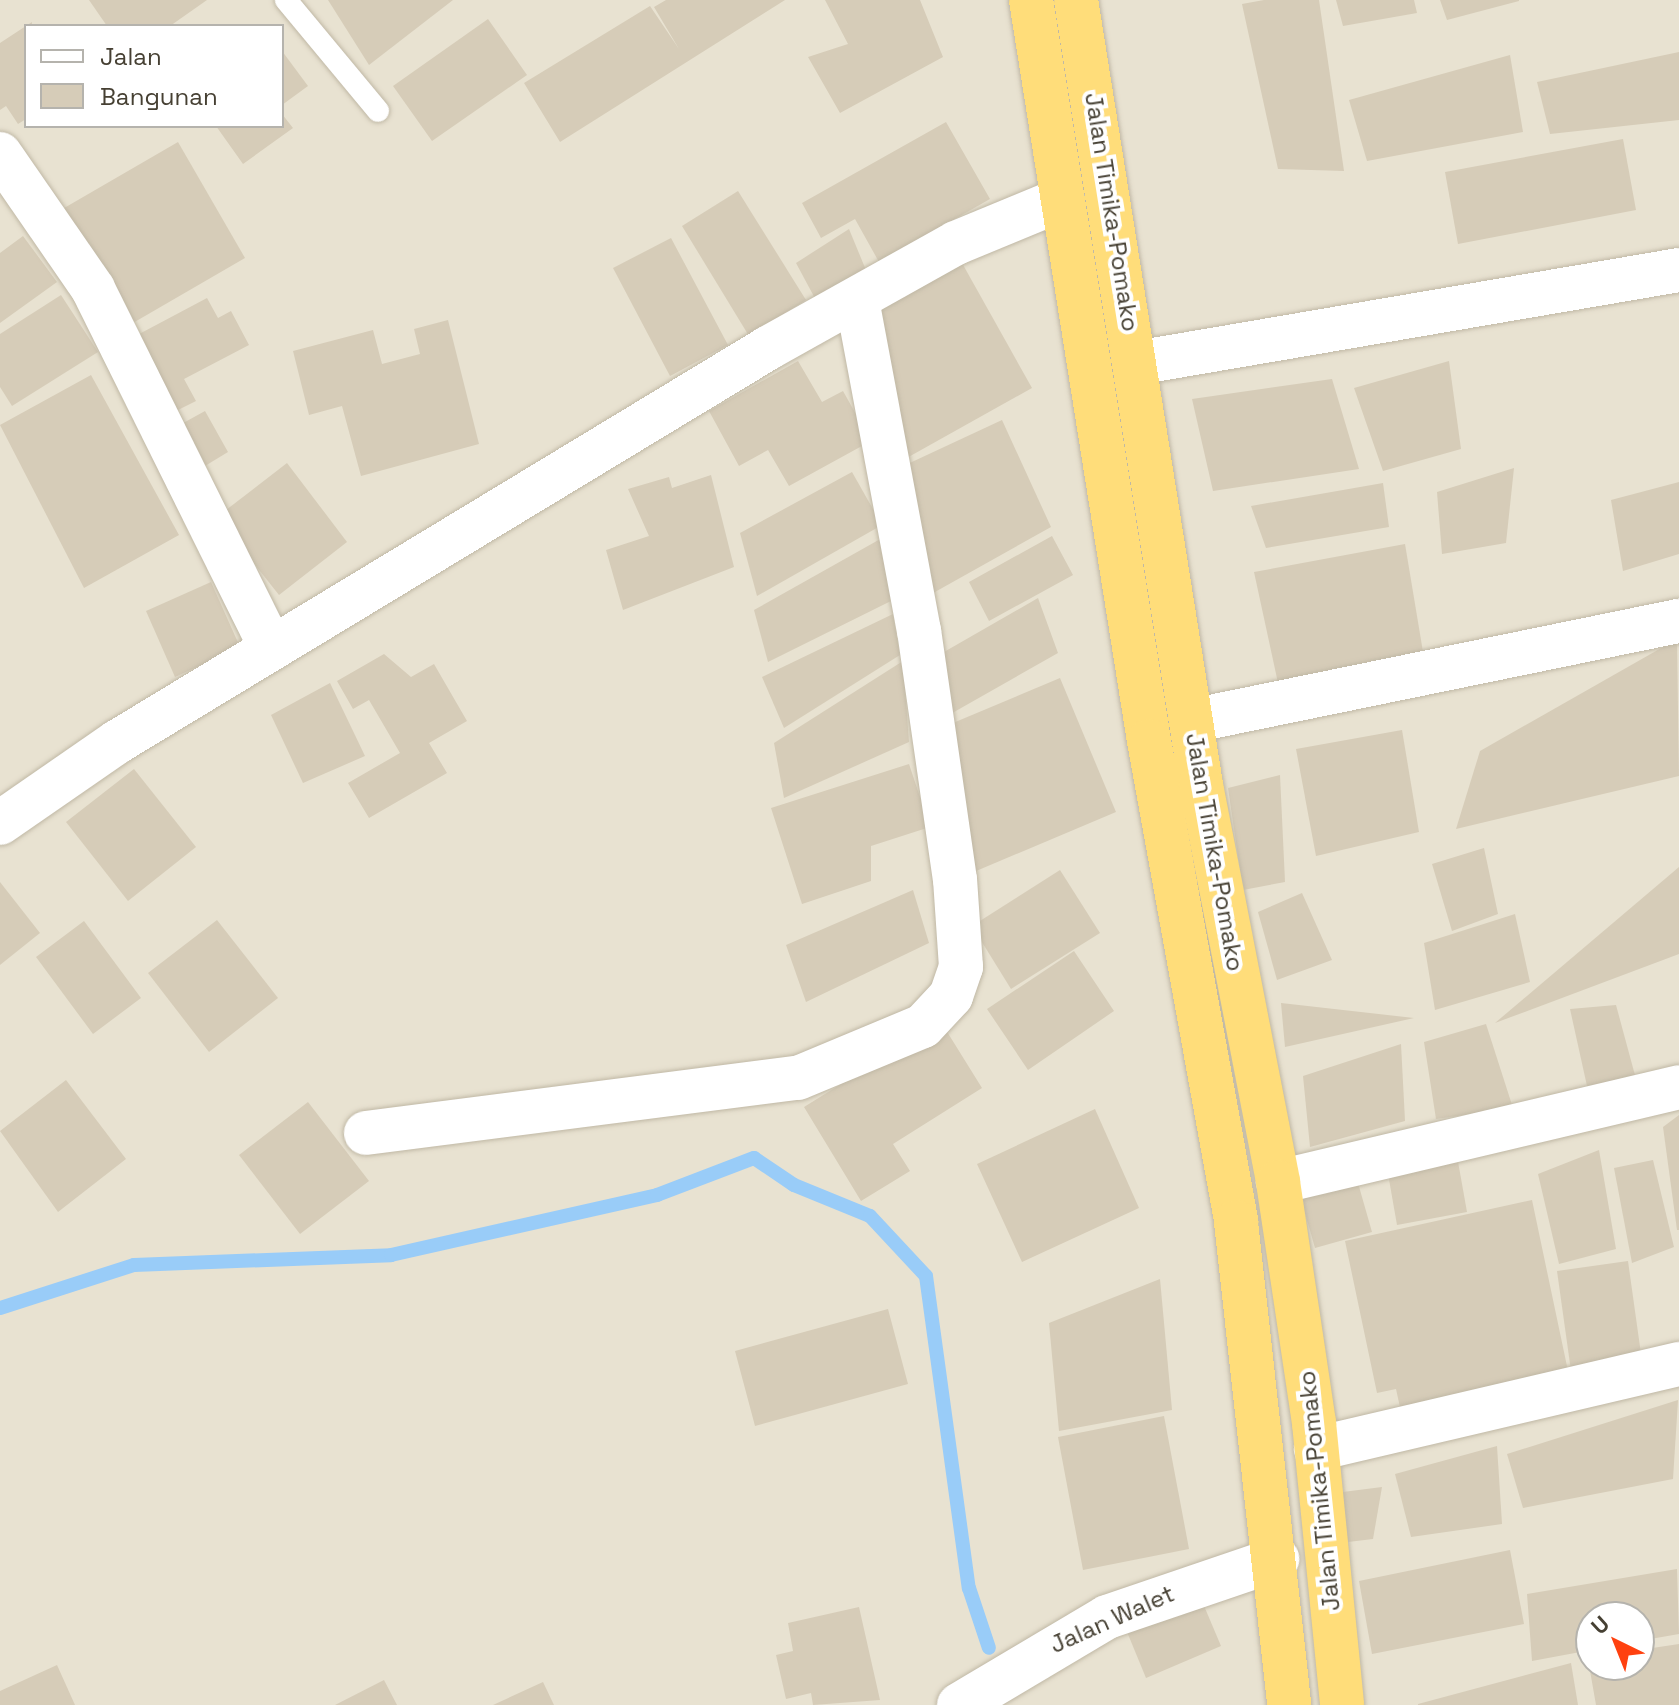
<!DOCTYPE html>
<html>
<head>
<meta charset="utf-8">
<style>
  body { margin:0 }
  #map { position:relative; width:1679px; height:1705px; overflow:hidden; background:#f4f0e4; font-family:"Space Grotesk",sans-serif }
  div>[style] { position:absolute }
  .residential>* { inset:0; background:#e8e2d1 }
  .stream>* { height:14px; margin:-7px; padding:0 7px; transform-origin:7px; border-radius:7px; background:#99ccf8 }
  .building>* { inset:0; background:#d6ccb8 }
  .roads { filter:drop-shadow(0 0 2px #c0b8a5) drop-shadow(0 0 2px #c0b8a5) }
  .service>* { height:22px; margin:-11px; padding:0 11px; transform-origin:11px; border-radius:11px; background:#fff }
  .minor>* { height:44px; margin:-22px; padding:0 22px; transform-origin:22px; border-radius:22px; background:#fff }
  .trunk>* { height:44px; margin:-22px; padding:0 22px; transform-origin:22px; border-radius:22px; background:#ffdd7a }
  span { translate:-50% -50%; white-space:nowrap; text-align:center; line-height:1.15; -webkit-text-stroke:8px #fff; paint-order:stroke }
  .street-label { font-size:24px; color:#464033 }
  .legend { position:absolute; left:24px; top:24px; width:260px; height:104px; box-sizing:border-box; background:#fff; border:2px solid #b5b3ad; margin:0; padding:10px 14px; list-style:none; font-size:24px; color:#464033 }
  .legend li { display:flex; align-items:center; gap:16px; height:40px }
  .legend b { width:40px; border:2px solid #b5b3ad }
  .north { position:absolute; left:1575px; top:1601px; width:80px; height:80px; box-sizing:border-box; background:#fff; border:2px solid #b5b3ad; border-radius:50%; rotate:317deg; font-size:22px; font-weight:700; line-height:32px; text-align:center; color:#464033 }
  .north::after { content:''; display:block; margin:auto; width:28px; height:36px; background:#ff410f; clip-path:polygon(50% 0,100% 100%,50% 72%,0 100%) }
</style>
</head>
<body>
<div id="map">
  <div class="residential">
    <div style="clip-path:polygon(evenodd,0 0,1679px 0,1679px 1705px,0 1705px,0 0,26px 26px,282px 26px,282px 126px,26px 126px,26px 26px,0 0,1591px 1617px,1639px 1617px,1639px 1665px,1591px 1665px,1591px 1617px)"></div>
  </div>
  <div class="stream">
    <div style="left:0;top:1308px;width:141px;rotate:-17.8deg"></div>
    <div style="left:134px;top:1265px;width:257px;rotate:-2.2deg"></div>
    <div style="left:391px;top:1255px;width:273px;rotate:-12.7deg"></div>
    <div style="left:657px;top:1195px;width:104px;rotate:-20.9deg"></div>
    <div style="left:754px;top:1158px;width:48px;rotate:34deg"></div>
    <div style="left:794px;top:1185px;width:82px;rotate:22.2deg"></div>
    <div style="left:870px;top:1216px;width:82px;rotate:47deg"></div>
    <div style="left:926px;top:1276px;width:315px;rotate:82.2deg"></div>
    <div style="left:969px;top:1588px;width:63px;rotate:71.6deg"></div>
  </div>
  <div class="building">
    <div style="clip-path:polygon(89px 0,207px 0,170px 26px,107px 26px)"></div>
    <div style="clip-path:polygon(328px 0,453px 0,369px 65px)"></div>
    <div style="clip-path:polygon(666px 0,785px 0,560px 142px,524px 83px,650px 6px,679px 49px,654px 7px)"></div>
    <div style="clip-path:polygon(825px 0,920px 0,943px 57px,840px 113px,808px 57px,848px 44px)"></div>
    <div style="clip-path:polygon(1264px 0,1319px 0,1344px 171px,1278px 169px,1242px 4px)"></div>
    <div style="clip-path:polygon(1336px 0,1414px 0,1417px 13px,1343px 26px)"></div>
    <div style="clip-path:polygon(1440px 0,1519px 0,1519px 1px,1447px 20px)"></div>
    <div style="clip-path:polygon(488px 19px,527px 75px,432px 141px,393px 86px)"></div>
    <div style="clip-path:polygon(32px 22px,26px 119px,18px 124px,6px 106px,0 110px,0 43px)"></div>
    <div style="clip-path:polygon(282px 51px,308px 86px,282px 105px)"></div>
    <div style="clip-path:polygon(1679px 52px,1679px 120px,1550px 134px,1537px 82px)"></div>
    <div style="clip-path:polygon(1510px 55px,1523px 132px,1367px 161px,1349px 100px)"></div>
    <div style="clip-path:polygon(282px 114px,293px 128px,243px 164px,216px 126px,282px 126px)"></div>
    <div style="clip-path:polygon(946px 122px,990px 199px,879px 262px,855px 219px,821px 238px,802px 203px)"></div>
    <div style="clip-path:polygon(1623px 139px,1636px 210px,1458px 244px,1445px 172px)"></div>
    <div style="clip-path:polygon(178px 142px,245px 258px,126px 327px,59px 211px)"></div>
    <div style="clip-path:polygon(738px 191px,806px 300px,749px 336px,682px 226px)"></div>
    <div style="clip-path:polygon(849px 229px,868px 275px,818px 304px,796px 263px)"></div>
    <div style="clip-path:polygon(23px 236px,57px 282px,0 323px,0 253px)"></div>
    <div style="clip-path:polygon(671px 238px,728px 345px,670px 376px,613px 268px)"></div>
    <div style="clip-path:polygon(962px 263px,1032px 388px,896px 464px,871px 314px)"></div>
    <div style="clip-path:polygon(61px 295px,98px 352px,12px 406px,0 387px,0 334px)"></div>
    <div style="clip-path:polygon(207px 298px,218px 318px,231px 311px,249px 345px,184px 379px,196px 401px,166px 416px,126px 341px)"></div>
    <div style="clip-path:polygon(448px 320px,479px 444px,361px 476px,342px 406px,309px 415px,293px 351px,373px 330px,382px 364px,420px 354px,414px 329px)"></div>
    <div style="clip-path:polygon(798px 361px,822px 402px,843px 391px,871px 441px,789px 486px,768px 450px,739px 466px,709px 411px)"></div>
    <div style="clip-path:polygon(1449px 361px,1461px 449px,1383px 471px,1354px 388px)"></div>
    <div style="clip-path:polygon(91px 375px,179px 535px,84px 588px,0 425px)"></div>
    <div style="clip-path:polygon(1332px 379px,1359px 469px,1213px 491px,1192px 399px)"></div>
    <div style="clip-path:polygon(205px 411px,228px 452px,200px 469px,176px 427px)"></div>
    <div style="clip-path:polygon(1002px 420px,1051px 527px,926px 597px,899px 468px)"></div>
    <div style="clip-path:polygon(287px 463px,347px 542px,279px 595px,217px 517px)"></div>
    <div style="clip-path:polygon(1514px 468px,1506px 543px,1442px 554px,1437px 492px)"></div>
    <div style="clip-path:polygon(852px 472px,882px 525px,757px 596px,740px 533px)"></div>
    <div style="clip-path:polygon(711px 475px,734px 567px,623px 610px,606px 550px,649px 536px,628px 489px,669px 477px,672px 488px)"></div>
    <div style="clip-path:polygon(1679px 482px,1679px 554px,1623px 571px,1611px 500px)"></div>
    <div style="clip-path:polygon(1383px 483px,1389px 527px,1266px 548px,1251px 506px)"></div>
    <div style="clip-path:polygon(891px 533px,893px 600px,768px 662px,754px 610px)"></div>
    <div style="clip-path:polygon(1052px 536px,1073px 575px,989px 621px,969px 582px)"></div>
    <div style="clip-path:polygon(1405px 544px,1423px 652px,1278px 683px,1254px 572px)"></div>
    <div style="clip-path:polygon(211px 582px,240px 647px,175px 677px,146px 611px)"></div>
    <div style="clip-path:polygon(1038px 598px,1058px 653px,947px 716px,937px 656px)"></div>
    <div style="clip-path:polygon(893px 614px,900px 655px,784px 728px,762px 677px)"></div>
    <div style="clip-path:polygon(1677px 639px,1679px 776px,1456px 829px,1480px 751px)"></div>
    <div style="clip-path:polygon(384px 654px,411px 677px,434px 664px,467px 721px,429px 743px,447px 773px,369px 818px,348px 783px,400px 753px,369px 700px,353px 709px,337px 681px)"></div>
    <div style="clip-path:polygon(903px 661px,909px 742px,784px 798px,774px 743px)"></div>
    <div style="clip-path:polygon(1060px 678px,1116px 812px,962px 877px,941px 728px)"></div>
    <div style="clip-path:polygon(330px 683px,365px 756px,303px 783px,271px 715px)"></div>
    <div style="clip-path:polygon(1402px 730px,1419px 832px,1316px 856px,1296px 749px)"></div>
    <div style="clip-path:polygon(909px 764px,930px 827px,871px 846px,871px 881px,802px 904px,771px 808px)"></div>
    <div style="clip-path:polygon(134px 769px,196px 847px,128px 901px,66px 822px)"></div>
    <div style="clip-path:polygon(1280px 775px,1285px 882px,1243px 890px,1228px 788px)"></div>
    <div style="clip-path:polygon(1484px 848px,1498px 914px,1452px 931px,1432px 864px)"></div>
    <div style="clip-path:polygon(1679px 867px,1679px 954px,1495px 1023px)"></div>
    <div style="clip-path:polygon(1060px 870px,1100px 933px,1011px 989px,972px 926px)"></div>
    <div style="clip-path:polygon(0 882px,40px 933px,0 965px)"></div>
    <div style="clip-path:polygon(913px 890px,929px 943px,806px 1002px,786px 945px)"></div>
    <div style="clip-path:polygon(1302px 893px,1332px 960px,1277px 980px,1258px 912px)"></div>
    <div style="clip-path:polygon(1515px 914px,1530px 982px,1435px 1010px,1424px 943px)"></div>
    <div style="clip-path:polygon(217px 920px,278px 998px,209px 1052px,148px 973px)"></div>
    <div style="clip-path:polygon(84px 921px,141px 998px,93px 1034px,36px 957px)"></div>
    <div style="clip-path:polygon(1074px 951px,1114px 1011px,1028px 1070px,987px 1009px)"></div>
    <div style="clip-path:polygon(1281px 1003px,1414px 1018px,1285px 1047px)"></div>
    <div style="clip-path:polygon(1616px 1005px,1639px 1090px,1587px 1086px,1570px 1009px)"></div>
    <div style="clip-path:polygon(941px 1022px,982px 1088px,893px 1144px,910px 1171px,861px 1201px,804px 1107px)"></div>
    <div style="clip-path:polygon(1486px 1024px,1513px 1108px,1436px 1119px,1424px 1042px)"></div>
    <div style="clip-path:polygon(1401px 1044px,1405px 1121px,1310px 1147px,1303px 1076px)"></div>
    <div style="clip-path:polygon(66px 1080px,126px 1159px,58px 1212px,0 1131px)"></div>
    <div style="clip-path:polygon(308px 1102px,369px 1181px,300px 1234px,239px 1155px)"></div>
    <div style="clip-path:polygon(1095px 1109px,1139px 1208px,1022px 1262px,977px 1164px)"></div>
    <div style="clip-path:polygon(1679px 1115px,1679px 1230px,1677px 1230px,1663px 1127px)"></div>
    <div style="clip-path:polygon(1599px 1150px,1616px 1249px,1559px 1264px,1538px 1174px)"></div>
    <div style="clip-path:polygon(1457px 1156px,1467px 1212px,1397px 1225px,1387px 1168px)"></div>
    <div style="clip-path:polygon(1653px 1160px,1674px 1247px,1632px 1263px,1614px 1168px)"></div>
    <div style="clip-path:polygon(1358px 1183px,1372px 1232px,1315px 1248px,1301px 1199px)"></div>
    <div style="clip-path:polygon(1532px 1200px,1568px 1371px,1403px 1421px,1396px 1389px,1377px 1393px,1345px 1241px)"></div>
    <div style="clip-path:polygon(1628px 1261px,1642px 1361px,1571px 1371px,1557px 1271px)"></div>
    <div style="clip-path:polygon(1160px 1279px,1172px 1410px,1059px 1431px,1049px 1323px)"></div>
    <div style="clip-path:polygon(888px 1309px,908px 1384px,755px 1426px,735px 1351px)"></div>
    <div style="clip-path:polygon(1678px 1400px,1673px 1479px,1523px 1508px,1507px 1454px)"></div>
    <div style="clip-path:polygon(1164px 1416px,1189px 1549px,1083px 1570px,1058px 1437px)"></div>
    <div style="clip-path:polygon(1497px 1446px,1502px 1524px,1411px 1537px,1395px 1474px)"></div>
    <div style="clip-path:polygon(1382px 1487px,1373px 1539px,1348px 1542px,1335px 1493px)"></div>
    <div style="clip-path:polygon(1510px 1550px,1524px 1624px,1372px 1654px,1359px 1581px)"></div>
    <div style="clip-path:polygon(1677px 1569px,1679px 1634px,1639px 1641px,1639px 1617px,1591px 1617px,1591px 1650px,1532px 1661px,1527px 1594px)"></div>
    <div style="clip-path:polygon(1199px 1594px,1221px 1646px,1146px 1678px,1125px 1627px)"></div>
    <div style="clip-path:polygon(859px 1607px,880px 1700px,813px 1705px,811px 1693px,786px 1699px,776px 1655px,793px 1651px,788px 1623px)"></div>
    <div style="clip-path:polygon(1679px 1644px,1679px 1705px,1596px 1705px,1589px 1665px,1639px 1665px,1639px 1650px)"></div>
    <div style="clip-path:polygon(1571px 1663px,1578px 1705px,1418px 1705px,1418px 1704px)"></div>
    <div style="clip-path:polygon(57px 1665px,75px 1705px,0 1705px,0 1691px)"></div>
    <div style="clip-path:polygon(384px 1680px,397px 1705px,335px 1705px)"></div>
    <div style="clip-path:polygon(543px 1682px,554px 1705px,493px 1705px)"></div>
  </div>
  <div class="roads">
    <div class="service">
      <div style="left:286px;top:0;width:144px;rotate:50.3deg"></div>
    </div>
    <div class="minor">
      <div style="left:0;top:154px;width:164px;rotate:55.4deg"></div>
      <div style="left:93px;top:289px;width:401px;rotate:63.6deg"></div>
      <div style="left:1136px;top:363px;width:551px;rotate:-9.72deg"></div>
      <div style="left:1191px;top:721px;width:498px;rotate:-11.6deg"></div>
      <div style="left:0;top:823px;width:142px;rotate:-34.7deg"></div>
      <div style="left:117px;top:742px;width:761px;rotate:-31.18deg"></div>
      <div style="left:768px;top:348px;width:215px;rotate:-29.2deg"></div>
      <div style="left:956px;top:243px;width:115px;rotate:-22.5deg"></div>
      <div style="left:366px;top:1133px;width:435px;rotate:-7.3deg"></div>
      <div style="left:798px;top:1078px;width:135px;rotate:-22.6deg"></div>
      <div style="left:923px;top:1026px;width:41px;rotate:-47deg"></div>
      <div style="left:951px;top:996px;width:31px;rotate:-71deg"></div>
      <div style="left:961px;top:967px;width:87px;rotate:-93.9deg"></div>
      <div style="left:955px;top:880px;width:252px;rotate:-98.2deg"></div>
      <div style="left:919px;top:631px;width:336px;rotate:-100.6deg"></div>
      <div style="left:1278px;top:1182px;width:412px;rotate:-13.3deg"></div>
      <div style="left:1316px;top:1449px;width:373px;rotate:-13.2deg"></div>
      <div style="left:959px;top:1705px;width:172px;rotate:-30.7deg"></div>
      <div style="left:1107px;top:1617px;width:180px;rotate:-18.8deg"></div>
    </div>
    <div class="trunk">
      <div style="left:1031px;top:0;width:750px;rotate:80.95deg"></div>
      <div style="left:1149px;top:741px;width:489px;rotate:79.7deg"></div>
      <div style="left:1236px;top:1222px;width:486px;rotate:83.7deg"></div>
      <div style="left:1076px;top:0;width:795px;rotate:80.95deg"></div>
      <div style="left:1201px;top:785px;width:404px;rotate:79deg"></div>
      <div style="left:1278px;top:1182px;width:244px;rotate:81.5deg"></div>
      <div style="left:1314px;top:1423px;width:283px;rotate:84.3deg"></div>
    </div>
  </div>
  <div class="street-label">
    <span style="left:1112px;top:212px;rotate:81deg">Jalan Timika-Pomako</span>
    <span style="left:1215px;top:852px;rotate:80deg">Jalan Timika-Pomako</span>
    <span style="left:1319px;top:1491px;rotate:-96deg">Jalan Timika-Pomako</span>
    <span style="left:1112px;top:1619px;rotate:-24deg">Jalan Walet</span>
  </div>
  <ul class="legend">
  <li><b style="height:10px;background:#fff"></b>Jalan</li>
  <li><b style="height:22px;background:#d6ccb8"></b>Bangunan</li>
  </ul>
  <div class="north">U</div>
</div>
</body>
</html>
